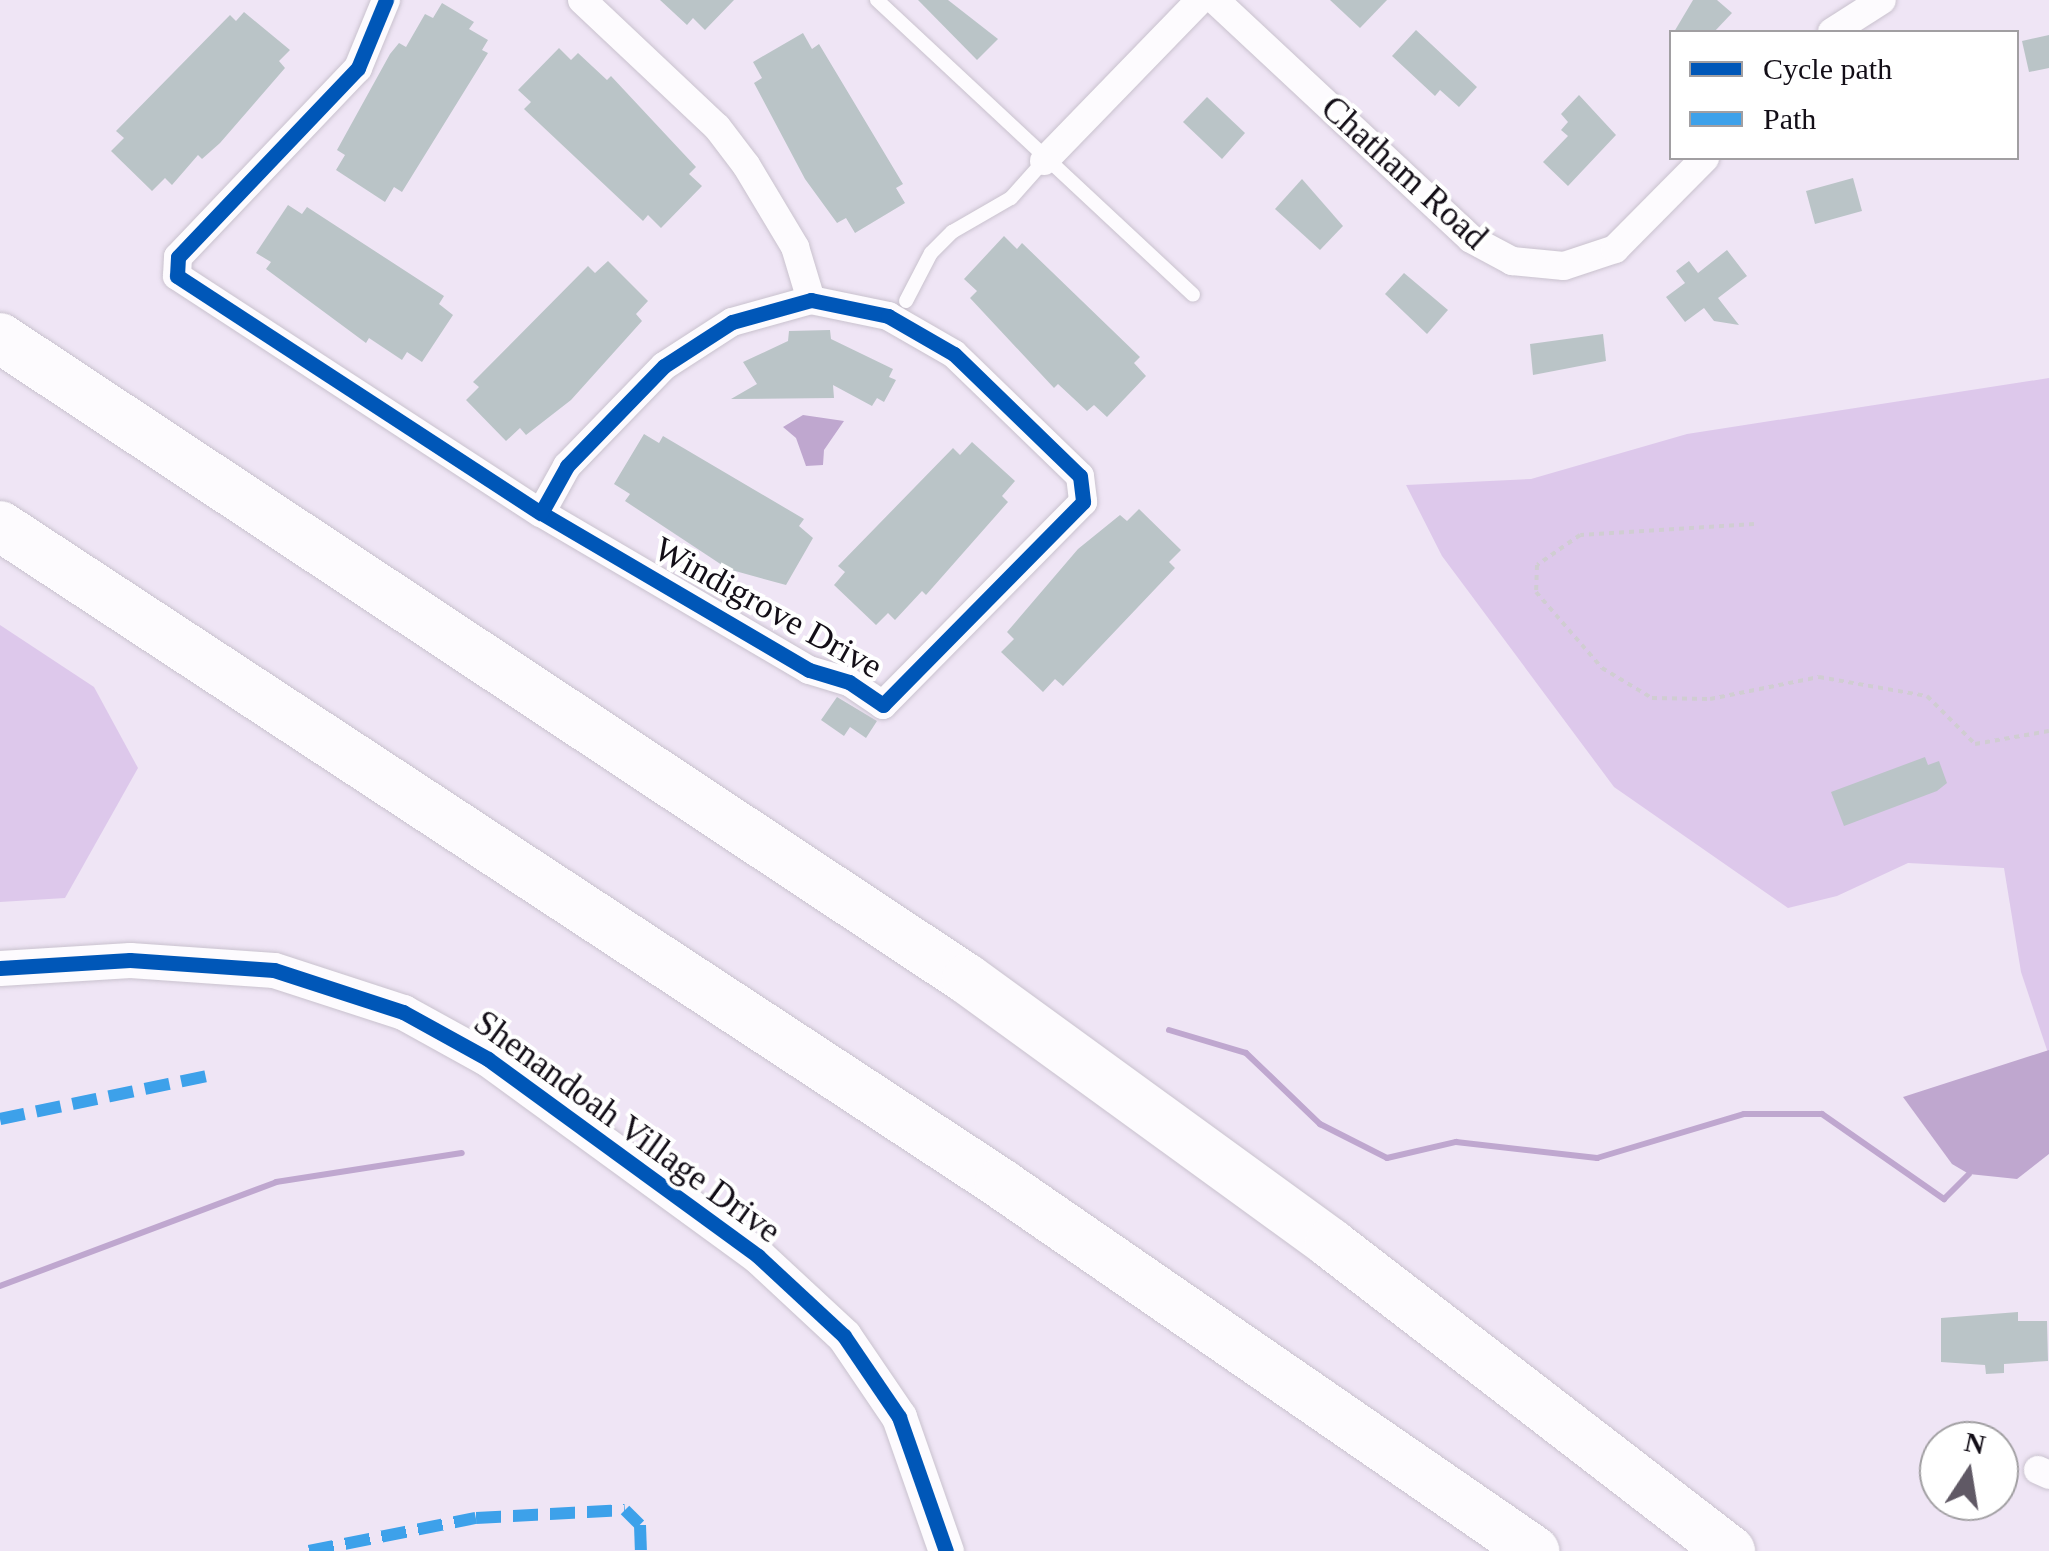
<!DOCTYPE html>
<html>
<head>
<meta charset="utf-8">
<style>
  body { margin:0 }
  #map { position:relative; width:2049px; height:1551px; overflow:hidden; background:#efe5f5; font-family:Georgia,serif }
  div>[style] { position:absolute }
  .green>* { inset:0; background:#ddc8eb }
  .water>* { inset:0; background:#bfa7cf }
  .stream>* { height:6px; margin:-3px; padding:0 3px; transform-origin:3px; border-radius:3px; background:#bfa7cf }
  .building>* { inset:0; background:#bac4c7 }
  .path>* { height:4px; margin-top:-2px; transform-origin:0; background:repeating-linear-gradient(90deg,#d0cdd2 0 5px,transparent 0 10px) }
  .roads { filter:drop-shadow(0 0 2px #c9c2ce) drop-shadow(0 0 2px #c9c2ce) }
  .service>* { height:14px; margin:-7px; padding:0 7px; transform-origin:7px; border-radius:7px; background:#fdfbfe }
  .minor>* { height:28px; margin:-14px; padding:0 14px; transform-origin:14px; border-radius:14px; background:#fdfbfe }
  .tertiary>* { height:35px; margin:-17.5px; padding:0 17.5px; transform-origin:17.5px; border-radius:17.5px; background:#fdfbfe }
  .motorway>* { height:50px; margin:-25px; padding:0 25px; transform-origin:25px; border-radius:25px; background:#fdfbfe }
  .quiet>* { height:12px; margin-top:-6px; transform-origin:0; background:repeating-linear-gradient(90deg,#3da1ea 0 25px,transparent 0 37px) }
  .cycleway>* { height:15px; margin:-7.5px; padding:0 7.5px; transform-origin:7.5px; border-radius:7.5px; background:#0057b8 }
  span { translate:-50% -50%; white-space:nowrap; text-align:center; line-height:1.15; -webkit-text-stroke:8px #fff; paint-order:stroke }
  .street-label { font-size:35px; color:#130e17 }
  .legend { position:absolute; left:1669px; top:30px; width:350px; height:130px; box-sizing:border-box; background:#fff; border:2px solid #a19fa2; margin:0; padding:12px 18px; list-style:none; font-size:30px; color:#130e17 }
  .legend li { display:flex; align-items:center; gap:20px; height:50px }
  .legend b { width:50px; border:2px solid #a19fa2 }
  .north { position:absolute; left:1919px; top:1421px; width:100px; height:100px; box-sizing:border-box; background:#fff; border:2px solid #a19fa2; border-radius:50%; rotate:12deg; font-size:28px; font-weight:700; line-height:40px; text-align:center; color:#130e17 }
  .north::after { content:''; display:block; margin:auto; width:35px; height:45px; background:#605965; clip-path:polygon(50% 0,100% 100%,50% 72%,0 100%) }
</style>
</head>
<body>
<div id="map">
  <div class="green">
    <div style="clip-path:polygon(2049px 378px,2049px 1056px,2021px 972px,2004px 868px,1908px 863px,1837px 896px,1788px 908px,1614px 787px,1442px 556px,1406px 485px,1531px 479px,1687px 434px)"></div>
    <div style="clip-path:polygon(0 625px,94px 687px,138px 768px,65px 898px,0 902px)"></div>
  </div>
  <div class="water">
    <div style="clip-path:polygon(803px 415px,844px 421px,824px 450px,823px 465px,806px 466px,796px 438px,783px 427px)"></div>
    <div style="clip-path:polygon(2049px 1050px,2049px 1154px,2017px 1179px,1969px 1174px,1952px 1164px,1903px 1097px)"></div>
  </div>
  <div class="stream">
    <div style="left:1169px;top:1030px;width:80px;rotate:16.6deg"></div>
    <div style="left:1246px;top:1053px;width:103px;rotate:43.8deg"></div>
    <div style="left:1320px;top:1124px;width:75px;rotate:26.9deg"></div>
    <div style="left:1387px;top:1158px;width:71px;rotate:-13.1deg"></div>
    <div style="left:1456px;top:1142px;width:142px;rotate:6.5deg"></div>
    <div style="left:1597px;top:1158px;width:153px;rotate:-16.7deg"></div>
    <div style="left:1744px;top:1114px;width:78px"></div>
    <div style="left:1822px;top:1114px;width:149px;rotate:34.9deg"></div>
    <div style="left:1944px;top:1199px;width:35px;rotate:-45deg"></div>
    <div style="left:0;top:1286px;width:295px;rotate:-20.6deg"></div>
    <div style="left:276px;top:1182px;width:188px;rotate:-8.9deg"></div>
  </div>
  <div class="building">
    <div style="clip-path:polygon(660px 0,734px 0,705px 30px,693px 18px,687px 25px)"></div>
    <div style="clip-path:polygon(918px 0,948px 0,998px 39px,977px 60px)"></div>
    <div style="clip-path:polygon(1330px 0,1387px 0,1360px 28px)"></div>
    <div style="clip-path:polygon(1693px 0,1717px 0,1732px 13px,1714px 32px,1674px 32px)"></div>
    <div style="clip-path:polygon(442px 3px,474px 22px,469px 29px,488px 40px,482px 50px,488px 53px,402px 192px,394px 187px,385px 202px,336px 170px,345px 155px,337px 150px,390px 54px,399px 43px,406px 47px,425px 14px,433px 18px)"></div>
    <div style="clip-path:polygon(244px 12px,290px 50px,279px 61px,285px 68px,220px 143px,202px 159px,198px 155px,172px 185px,165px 178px,152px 191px,111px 151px,124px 138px,116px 131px,230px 15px,236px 21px)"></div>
    <div style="clip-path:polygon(1416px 30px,1477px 87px,1459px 107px,1440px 90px,1435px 96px,1392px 56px)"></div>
    <div style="clip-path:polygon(803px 33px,812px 49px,819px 44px,903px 184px,896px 188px,905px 203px,855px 233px,846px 218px,837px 223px,805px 179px,754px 83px,762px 78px,753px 62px)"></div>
    <div style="clip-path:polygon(2049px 35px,2049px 68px,2029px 72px,2022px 41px)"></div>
    <div style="clip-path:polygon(559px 48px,571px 60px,578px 53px,607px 80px,611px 76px,696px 167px,689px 174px,702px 186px,661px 228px,648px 215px,643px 221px,524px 109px,531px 102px,518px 90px)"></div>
    <div style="clip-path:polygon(1579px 95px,1616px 135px,1568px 186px,1543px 162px,1568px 136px,1561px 130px,1568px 122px,1561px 114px)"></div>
    <div style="clip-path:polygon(1207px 97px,1245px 133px,1222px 159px,1183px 122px)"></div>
    <div style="clip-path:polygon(1853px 178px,1862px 211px,1815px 224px,1806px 191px)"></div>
    <div style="clip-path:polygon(1302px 179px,1343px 226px,1320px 250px,1275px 209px)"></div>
    <div style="clip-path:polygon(288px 205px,302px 214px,307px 207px,444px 296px,439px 304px,453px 315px,422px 362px,407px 352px,402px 360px,369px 338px,366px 343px,266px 269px,271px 262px,256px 253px)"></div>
    <div style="clip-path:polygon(1004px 236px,1017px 249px,1022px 243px,1140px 357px,1134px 363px,1146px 376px,1107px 417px,1094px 405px,1087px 411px,1058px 384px,1054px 388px,970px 298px,977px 291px,964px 279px)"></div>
    <div style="clip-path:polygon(1727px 250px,1747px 276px,1718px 298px,1739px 325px,1714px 321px,1704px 308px,1685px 322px,1666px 297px,1685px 283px,1676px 271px,1689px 261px,1698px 273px)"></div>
    <div style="clip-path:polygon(608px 261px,648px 301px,636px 314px,642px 321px,571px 400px,526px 435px,520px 428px,506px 441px,466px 400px,479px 387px,473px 382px,588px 266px,595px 273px)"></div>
    <div style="clip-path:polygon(1404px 273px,1448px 310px,1427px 334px,1385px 294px)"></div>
    <div style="clip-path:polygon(830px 330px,831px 339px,893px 369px,889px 377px,896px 380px,884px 402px,877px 398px,872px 406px,833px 385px,834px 398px,731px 399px,757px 384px,743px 362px,788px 341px,789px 331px)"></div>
    <div style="clip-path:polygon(1603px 334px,1606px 361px,1533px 375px,1530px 344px)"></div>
    <div style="clip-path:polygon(644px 434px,659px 443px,663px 436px,804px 519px,799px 526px,813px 538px,786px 585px,728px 569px,625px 501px,630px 494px,614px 484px)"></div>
    <div style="clip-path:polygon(972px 442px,1015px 481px,1002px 496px,1008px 502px,926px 595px,922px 591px,895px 620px,888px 613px,876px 625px,834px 585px,845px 572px,838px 566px,953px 448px,960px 455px)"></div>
    <div style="clip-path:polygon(1139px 509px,1181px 550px,1169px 562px,1175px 568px,1063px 686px,1055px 679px,1043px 692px,1001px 652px,1014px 639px,1007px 632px,1078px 549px,1120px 515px,1127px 521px)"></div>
    <div style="clip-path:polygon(837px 697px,877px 721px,866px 738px,850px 727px,844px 736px,821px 720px)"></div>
    <div style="clip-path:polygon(1925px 757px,1928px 765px,1939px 761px,1947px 783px,1937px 791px,1844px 826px,1831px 792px)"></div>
    <div style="clip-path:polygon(2018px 1312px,2018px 1321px,2047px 1321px,2048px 1361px,2004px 1364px,2004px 1373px,1986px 1374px,1985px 1365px,1941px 1362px,1941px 1318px)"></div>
  </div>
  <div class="path">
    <div style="left:1754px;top:524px;width:174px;rotate:176.4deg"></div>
    <div style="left:1580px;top:535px;width:52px;rotate:145.1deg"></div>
    <div style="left:1537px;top:565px;width:27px;rotate:92deg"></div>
    <div style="left:1536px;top:592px;width:101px;rotate:49deg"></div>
    <div style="left:1602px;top:668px;width:58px;rotate:31deg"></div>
    <div style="left:1652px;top:698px;width:58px;rotate:1deg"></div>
    <div style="left:1710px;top:699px;width:111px;rotate:-11.4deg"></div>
    <div style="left:1819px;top:677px;width:110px;rotate:10deg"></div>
    <div style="left:1927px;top:696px;width:68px;rotate:45deg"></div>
    <div style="left:1975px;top:744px;width:75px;rotate:-10deg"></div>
  </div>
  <div class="roads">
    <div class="service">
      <div style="left:877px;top:0;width:432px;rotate:43deg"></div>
      <div style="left:906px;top:301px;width:54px;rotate:-62.5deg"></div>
      <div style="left:931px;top:253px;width:30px;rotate:-45deg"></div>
      <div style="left:952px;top:232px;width:68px;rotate:-30deg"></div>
      <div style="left:1011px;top:198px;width:50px;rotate:-48.3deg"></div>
    </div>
    <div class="minor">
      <div style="left:386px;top:0;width:74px;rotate:112.4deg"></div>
      <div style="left:358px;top:68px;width:261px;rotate:133.6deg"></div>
      <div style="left:178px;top:257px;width:19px;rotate:93deg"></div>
      <div style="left:177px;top:276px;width:434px;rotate:33.1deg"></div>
      <div style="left:582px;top:0;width:185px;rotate:43.3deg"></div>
      <div style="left:717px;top:127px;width:48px;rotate:52.7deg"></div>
      <div style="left:746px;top:165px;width:96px;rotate:59.1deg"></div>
      <div style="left:795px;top:247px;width:55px;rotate:73.2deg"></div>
      <div style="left:1215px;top:0;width:350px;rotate:43deg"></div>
      <div style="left:1471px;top:239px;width:47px;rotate:28.2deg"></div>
      <div style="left:1512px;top:261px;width:52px;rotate:5.5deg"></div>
      <div style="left:1564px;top:266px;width:54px;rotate:-18.4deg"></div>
      <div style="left:1615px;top:249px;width:128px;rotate:-45.3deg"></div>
      <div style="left:1832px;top:32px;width:59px;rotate:-32.6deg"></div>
      <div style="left:1044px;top:161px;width:224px;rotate:-45.9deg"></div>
      <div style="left:811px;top:300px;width:79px;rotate:11.7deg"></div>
      <div style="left:888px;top:316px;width:76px;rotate:29.9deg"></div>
      <div style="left:954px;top:354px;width:175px;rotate:44.1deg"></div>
      <div style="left:1080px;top:476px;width:26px;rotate:83deg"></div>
      <div style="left:1083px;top:502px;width:285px;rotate:134.6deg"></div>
      <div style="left:883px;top:705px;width:41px;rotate:-145.9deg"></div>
      <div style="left:849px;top:682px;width:42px;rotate:-163.3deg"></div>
      <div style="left:809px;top:670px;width:311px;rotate:-149.6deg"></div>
      <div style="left:541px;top:513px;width:54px;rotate:-61deg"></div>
      <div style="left:567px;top:466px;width:139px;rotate:-45.9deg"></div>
      <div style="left:664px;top:366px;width:81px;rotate:-32.9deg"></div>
      <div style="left:732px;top:322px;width:82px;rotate:-15.6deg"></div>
      <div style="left:2038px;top:1470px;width:12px;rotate:24deg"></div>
    </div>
    <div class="tertiary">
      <div style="left:0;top:968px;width:130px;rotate:-3.5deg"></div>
      <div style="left:130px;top:960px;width:144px;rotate:4deg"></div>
      <div style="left:274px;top:970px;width:136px;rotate:18deg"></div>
      <div style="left:403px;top:1012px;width:97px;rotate:28.9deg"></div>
      <div style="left:488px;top:1059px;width:334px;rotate:36.1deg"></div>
      <div style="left:758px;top:1256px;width:117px;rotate:42.9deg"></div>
      <div style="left:844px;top:1336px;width:98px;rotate:55.8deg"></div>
      <div style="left:899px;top:1417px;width:142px;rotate:70.7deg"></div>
    </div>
    <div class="motorway">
      <div style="left:0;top:338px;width:1160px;rotate:33.54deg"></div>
      <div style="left:967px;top:979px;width:449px;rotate:36deg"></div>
      <div style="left:1330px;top:1243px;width:505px;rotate:37.6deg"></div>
      <div style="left:0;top:526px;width:1197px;rotate:33.3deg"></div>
      <div style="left:1000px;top:1183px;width:649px;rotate:34.57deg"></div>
    </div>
  </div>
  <div class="quiet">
    <div style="left:0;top:1119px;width:217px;rotate:-11.7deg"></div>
    <div style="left:309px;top:1551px;width:170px;rotate:-11.2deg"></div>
    <div style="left:476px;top:1518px;width:149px;rotate:-3.1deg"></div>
    <div style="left:625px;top:1510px;width:21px;rotate:45deg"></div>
    <div style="left:640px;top:1525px;width:26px;rotate:88deg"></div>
  </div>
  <div class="cycleway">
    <div style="left:386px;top:0;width:74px;rotate:112.4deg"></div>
    <div style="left:358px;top:68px;width:261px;rotate:133.6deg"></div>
    <div style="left:178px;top:257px;width:19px;rotate:93deg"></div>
    <div style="left:177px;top:276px;width:434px;rotate:33.1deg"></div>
    <div style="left:811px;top:300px;width:79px;rotate:11.7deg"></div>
    <div style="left:888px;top:316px;width:76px;rotate:29.9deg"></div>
    <div style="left:954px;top:354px;width:175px;rotate:44.1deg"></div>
    <div style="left:1080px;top:476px;width:26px;rotate:83deg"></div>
    <div style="left:1083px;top:502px;width:285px;rotate:134.6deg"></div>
    <div style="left:883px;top:705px;width:41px;rotate:-145.9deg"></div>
    <div style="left:849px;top:682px;width:42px;rotate:-163.3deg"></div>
    <div style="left:809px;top:670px;width:311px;rotate:-149.6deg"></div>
    <div style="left:541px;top:513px;width:54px;rotate:-61deg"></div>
    <div style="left:567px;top:466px;width:139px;rotate:-45.9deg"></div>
    <div style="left:664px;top:366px;width:81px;rotate:-32.9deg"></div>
    <div style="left:732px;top:322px;width:82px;rotate:-15.6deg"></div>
    <div style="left:0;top:968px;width:130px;rotate:-3.5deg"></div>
    <div style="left:130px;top:960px;width:144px;rotate:4deg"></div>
    <div style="left:274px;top:970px;width:136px;rotate:18deg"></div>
    <div style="left:403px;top:1012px;width:97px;rotate:28.9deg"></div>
    <div style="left:488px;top:1059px;width:334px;rotate:36.1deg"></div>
    <div style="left:758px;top:1256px;width:117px;rotate:42.9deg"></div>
    <div style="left:844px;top:1336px;width:98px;rotate:55.8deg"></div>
    <div style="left:899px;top:1417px;width:142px;rotate:70.7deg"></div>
  </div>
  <div class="street-label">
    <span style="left:1404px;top:173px;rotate:42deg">Chatham Road</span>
    <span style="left:768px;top:608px;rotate:29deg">Windigrove Drive</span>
    <span style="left:627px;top:1127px;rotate:36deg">Shenandoah Village Drive</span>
  </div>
  <ul class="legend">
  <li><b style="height:12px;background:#0057b8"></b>Cycle path</li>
  <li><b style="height:12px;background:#3da1ea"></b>Path</li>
  </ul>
  <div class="north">N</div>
</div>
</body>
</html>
